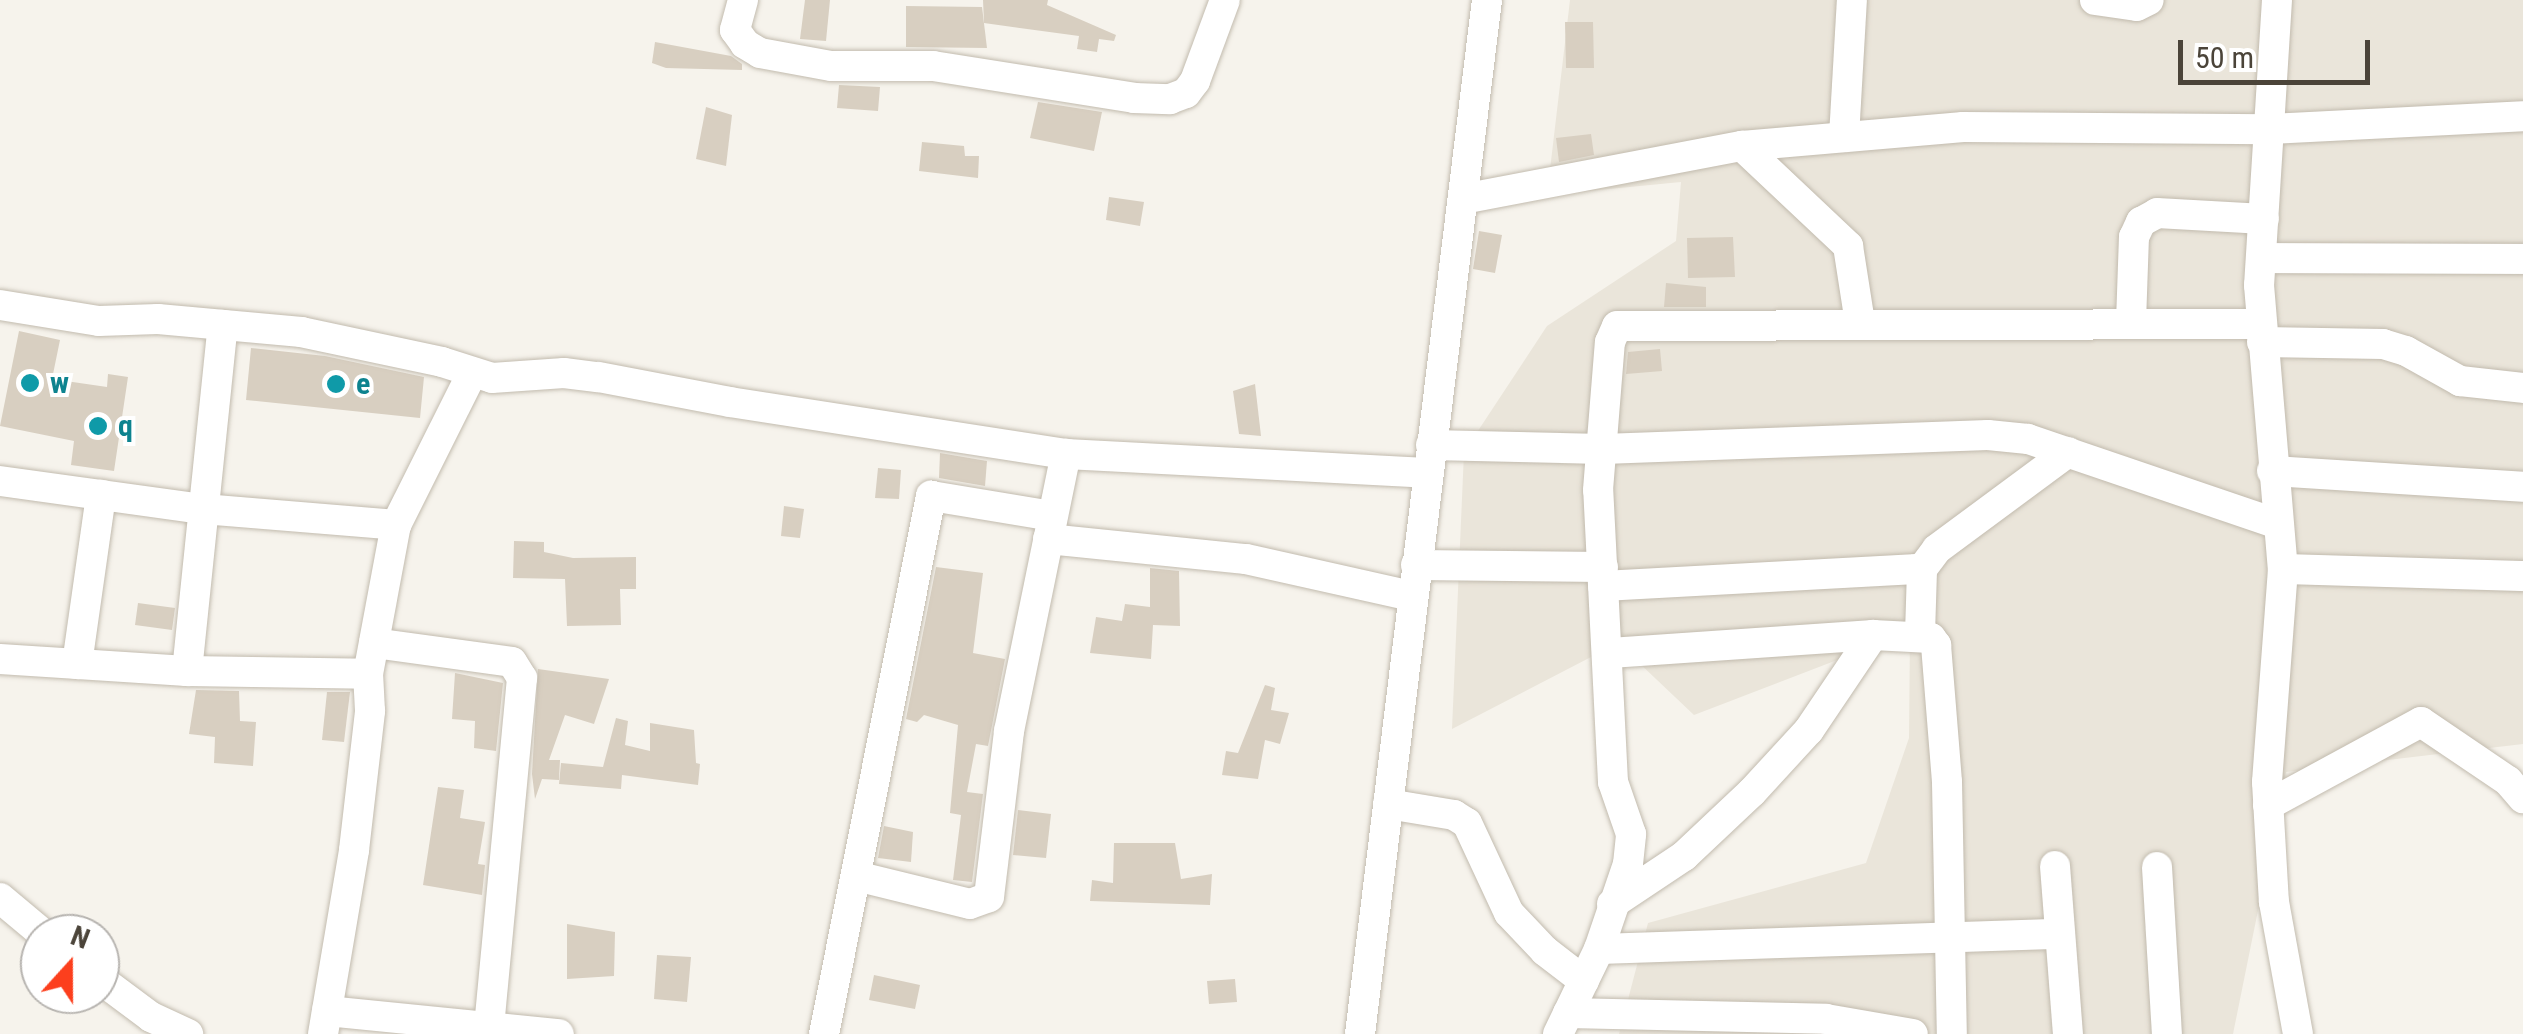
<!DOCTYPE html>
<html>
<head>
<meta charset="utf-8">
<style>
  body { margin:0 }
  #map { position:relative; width:2523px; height:1034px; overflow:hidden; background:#f6f3ec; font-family:"Roboto Condensed",sans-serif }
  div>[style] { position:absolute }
  .residential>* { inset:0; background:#eae5da }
  .building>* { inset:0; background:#d8cfc1 }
  .roads { filter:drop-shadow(0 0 2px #c2bbae) drop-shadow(0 0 2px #c2bbae) }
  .minor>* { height:30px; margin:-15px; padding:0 15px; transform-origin:15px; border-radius:15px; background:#fff }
  .dots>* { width:28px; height:28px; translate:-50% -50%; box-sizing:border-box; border:5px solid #fff; border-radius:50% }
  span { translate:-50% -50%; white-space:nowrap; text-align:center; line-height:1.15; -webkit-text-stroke:8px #fff; paint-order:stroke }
  .culture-label { font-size:30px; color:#0d838f; font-weight:700 }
  .left { translate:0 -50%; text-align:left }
  .north { position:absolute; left:20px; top:914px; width:100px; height:100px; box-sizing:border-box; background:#fff; border:2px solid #b7b4b0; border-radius:50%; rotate:21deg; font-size:28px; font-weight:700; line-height:40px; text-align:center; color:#4b4439 }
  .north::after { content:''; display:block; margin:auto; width:35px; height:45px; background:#fc3f1d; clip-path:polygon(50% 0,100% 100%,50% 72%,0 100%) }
  .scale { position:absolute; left:2178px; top:40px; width:192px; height:45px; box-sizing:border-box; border:5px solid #4b4439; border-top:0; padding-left:12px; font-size:30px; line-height:35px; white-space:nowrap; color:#4b4439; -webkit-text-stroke:8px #fff; paint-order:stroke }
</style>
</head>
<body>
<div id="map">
  <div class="residential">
    <div style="clip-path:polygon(1570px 0,2523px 0,2523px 744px,2286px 772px,2233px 1034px,1619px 1034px,1648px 923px,1866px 863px,1909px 738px,1910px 632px,1694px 715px,1618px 643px,1452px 729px,1464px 452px,1547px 326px,1676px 241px,1681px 182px,1547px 195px)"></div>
  </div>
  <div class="building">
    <div style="clip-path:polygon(805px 0,830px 0,826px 41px,800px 39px)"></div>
    <div style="clip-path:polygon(983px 0,1048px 0,1047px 5px,1116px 35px,1114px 41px,1099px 39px,1097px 52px,1077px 49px,1079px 36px,984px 23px)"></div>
    <div style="clip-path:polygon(906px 6px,982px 7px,987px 48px,906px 47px)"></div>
    <div style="clip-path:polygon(1565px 22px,1593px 22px,1594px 68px,1566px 68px)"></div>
    <div style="clip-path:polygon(655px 42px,731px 56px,742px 64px,742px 70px,666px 68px,652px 63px)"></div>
    <div style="clip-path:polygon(839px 85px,880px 87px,878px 111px,837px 108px)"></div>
    <div style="clip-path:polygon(1038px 102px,1102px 112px,1094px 151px,1030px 138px)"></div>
    <div style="clip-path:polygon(706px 107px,732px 115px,726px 166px,696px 159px)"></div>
    <div style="clip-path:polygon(1591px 134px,1594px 155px,1559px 162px,1556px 138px)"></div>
    <div style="clip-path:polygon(922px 142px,964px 146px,965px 156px,979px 156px,978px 178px,919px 171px)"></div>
    <div style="clip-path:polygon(1109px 197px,1144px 202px,1140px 226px,1106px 220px)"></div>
    <div style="clip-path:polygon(1479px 231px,1502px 235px,1495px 273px,1473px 269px)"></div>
    <div style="clip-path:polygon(1733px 237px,1735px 277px,1688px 278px,1687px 238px)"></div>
    <div style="clip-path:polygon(1666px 283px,1706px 287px,1706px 307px,1664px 307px)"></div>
    <div style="clip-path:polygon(19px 331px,60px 340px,52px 379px,107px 387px,108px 374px,128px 377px,114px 471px,71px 465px,74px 441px,0 426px)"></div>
    <div style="clip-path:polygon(251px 348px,325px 356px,424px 377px,420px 418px,246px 400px)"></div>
    <div style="clip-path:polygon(1660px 349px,1662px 371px,1626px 374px,1628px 352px)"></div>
    <div style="clip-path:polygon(1255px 384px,1261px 436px,1239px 434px,1233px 391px)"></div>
    <div style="clip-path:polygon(940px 453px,987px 461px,985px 486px,939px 478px)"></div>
    <div style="clip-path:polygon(878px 468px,901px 470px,899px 499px,875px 498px)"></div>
    <div style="clip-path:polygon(784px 506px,804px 509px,800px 538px,781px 536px)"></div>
    <div style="clip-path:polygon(514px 541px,544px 542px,544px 552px,573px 558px,636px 557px,636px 589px,620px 589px,621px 625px,567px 626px,565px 579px,513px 578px)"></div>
    <div style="clip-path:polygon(936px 567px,983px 573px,973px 653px,1005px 659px,988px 746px,976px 744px,967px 792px,983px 794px,972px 882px,953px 880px,961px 815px,950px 813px,958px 725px,924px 715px,917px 722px,906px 719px)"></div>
    <div style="clip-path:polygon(1150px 568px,1179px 571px,1180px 626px,1153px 625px,1151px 659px,1090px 653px,1096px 617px,1122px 621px,1125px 604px,1150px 607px)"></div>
    <div style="clip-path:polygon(138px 603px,175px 608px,172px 630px,135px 625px)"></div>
    <div style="clip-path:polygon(538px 669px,609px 679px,594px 724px,565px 715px,549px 760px,560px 760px,559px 780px,542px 779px,535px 799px,532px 774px)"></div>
    <div style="clip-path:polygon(455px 673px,503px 683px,496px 751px,474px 748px,475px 721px,452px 719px)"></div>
    <div style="clip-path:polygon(1265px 685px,1275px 688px,1271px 710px,1289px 713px,1280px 744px,1265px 740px,1258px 779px,1222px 775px,1226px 751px,1238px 753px)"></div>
    <div style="clip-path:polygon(196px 690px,239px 691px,240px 721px,256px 722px,253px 766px,214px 763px,215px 737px,189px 734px)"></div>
    <div style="clip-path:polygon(327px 692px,350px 692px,344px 742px,322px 740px)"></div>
    <div style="clip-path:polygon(616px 718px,628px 721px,625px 745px,650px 751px,650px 723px,694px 730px,696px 763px,700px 764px,698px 785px,622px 775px,621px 789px,559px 784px,561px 763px,603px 767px)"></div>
    <div style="clip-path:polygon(438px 787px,464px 790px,460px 818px,485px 822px,478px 864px,485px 865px,482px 895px,423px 885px)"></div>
    <div style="clip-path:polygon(1018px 810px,1051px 814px,1046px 858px,1013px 855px)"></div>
    <div style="clip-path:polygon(884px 826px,913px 832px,911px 862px,878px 858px)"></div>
    <div style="clip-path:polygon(1114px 843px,1175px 843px,1181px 879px,1212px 874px,1210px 905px,1090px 901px,1092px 880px,1113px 883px)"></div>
    <div style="clip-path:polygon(567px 924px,615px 932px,614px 976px,567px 979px)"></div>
    <div style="clip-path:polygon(657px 955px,691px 957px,687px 1002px,654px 999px)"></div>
    <div style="clip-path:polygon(874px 975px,920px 985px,915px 1009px,869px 1000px)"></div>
    <div style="clip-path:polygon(1235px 979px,1237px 1002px,1209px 1004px,1207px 981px)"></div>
  </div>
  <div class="roads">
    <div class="minor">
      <div style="left:743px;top:0;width:31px;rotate:105deg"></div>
      <div style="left:735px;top:30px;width:17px;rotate:54deg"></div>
      <div style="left:745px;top:44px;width:17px;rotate:31deg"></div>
      <div style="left:760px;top:53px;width:72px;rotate:10.4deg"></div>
      <div style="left:831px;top:66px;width:102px"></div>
      <div style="left:933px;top:66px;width:204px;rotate:9deg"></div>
      <div style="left:1134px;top:98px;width:36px;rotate:2deg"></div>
      <div style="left:1170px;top:99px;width:17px;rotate:-21deg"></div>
      <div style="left:1186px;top:93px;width:15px;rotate:-53deg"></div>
      <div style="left:1195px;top:81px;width:86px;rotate:-69.7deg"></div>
      <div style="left:2095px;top:0;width:42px;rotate:8.1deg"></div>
      <div style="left:2137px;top:6px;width:13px;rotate:-27deg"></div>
      <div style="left:2277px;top:0;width:286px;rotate:93.6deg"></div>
      <div style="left:2259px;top:285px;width:285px;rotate:85.2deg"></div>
      <div style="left:2283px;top:569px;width:214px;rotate:94.3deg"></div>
      <div style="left:2267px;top:782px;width:120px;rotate:86.7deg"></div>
      <div style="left:2274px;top:902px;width:134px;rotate:79.7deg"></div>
      <div style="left:1844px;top:137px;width:137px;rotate:-86.7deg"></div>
      <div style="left:1742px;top:146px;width:146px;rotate:43.3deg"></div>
      <div style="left:1848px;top:246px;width:78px;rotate:81.1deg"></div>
      <div style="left:1463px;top:199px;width:284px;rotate:-10.8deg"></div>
      <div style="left:1742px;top:146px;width:222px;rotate:-4.9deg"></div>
      <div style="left:1963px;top:127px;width:307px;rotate:0.4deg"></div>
      <div style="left:2270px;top:129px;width:253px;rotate:-2.9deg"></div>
      <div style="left:2261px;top:258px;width:262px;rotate:0.2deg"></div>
      <div style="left:0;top:305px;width:100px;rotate:9.2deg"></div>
      <div style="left:99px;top:321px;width:59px;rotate:-1.9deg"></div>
      <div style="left:158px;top:319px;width:144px;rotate:5.2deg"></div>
      <div style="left:301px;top:332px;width:144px;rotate:12deg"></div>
      <div style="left:442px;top:362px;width:52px;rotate:17.7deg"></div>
      <div style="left:492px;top:378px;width:72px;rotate:-4deg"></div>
      <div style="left:564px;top:373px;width:35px;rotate:7deg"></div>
      <div style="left:599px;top:377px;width:133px;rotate:10.8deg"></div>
      <div style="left:730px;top:402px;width:340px;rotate:8.8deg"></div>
      <div style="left:1066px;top:454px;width:361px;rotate:3deg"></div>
      <div style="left:2131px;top:322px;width:85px;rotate:-88deg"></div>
      <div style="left:2134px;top:237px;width:17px;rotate:-65deg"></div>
      <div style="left:2141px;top:222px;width:18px;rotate:-29deg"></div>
      <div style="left:2157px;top:213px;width:107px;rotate:3.2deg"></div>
      <div style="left:2262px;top:342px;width:121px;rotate:0.9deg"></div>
      <div style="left:2383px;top:344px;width:24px;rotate:17deg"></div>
      <div style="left:2406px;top:351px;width:62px;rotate:29.1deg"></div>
      <div style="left:2460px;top:381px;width:63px;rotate:6.3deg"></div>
      <div style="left:1431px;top:445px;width:172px;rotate:1.3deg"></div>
      <div style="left:1603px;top:449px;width:385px;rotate:-2.1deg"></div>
      <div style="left:1988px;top:435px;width:40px;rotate:5.7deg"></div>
      <div style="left:2028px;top:439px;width:264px;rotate:18.8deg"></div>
      <div style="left:2272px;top:471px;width:252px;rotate:3.6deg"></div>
      <div style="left:0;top:481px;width:205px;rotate:7.9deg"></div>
      <div style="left:203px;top:509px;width:194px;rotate:4.7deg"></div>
      <div style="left:1048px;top:539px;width:199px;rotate:5.8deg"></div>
      <div style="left:1246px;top:559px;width:170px;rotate:12.6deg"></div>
      <div style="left:1416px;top:565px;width:187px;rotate:0.6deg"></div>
      <div style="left:2283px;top:569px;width:240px;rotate:1.7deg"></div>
      <div style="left:1603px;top:586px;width:319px;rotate:-3.1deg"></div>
      <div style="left:1920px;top:634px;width:65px;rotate:-88.2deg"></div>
      <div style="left:1922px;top:569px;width:25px;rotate:-53deg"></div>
      <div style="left:1937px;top:549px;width:163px;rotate:-36.5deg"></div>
      <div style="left:374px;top:643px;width:139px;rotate:7.8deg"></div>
      <div style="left:512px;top:662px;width:19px;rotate:58deg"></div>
      <div style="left:522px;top:678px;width:348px;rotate:95.4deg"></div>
      <div style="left:1610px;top:653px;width:264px;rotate:-3.9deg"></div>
      <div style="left:1873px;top:635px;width:58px;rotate:3deg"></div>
      <div style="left:1931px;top:638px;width:9px;rotate:54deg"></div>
      <div style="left:1936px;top:645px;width:137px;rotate:85.4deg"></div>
      <div style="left:1947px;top:782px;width:252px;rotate:88.9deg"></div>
      <div style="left:0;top:659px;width:187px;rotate:3.7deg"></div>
      <div style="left:187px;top:671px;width:181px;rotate:0.9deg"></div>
      <div style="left:77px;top:664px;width:171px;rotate:-81.9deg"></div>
      <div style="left:187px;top:671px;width:348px;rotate:-84.1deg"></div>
      <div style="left:1388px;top:804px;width:67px;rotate:9.5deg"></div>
      <div style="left:1454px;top:815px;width:15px;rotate:32deg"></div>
      <div style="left:1467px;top:823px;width:99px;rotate:65deg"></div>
      <div style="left:1509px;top:913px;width:52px;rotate:46.5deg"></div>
      <div style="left:1545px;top:951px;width:49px;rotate:37.6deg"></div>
      <div style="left:2268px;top:805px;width:174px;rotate:-28.5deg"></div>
      <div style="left:2421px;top:722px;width:105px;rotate:34.1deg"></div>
      <div style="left:2508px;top:781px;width:23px;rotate:49deg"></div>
      <div style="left:2055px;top:866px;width:169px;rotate:85.6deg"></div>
      <div style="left:2157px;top:867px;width:167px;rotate:86.6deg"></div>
      <div style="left:856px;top:876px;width:117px;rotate:13.8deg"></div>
      <div style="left:970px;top:904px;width:20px;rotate:-20deg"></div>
      <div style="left:989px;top:897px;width:167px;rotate:-83.1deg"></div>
      <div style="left:1009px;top:731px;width:283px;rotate:-78.4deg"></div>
      <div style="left:0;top:898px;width:56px;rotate:39.9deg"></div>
      <div style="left:1612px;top:904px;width:87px;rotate:-33.7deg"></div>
      <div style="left:1684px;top:856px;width:93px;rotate:-43.3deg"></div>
      <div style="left:1752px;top:792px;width:84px;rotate:-47.4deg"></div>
      <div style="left:1809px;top:730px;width:115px;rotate:-56deg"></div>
      <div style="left:1599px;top:949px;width:461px;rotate:-1.9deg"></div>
      <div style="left:100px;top:979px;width:64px;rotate:36.7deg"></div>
      <div style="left:151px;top:1017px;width:41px;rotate:24.7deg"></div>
      <div style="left:327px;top:1011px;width:233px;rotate:5.7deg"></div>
      <div style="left:1568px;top:1013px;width:258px;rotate:1.3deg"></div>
      <div style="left:1826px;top:1019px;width:88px;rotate:9.8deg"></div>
      <div style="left:323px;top:1034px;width:187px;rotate:-80.4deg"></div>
      <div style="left:354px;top:850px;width:140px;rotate:-83.4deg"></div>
      <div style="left:370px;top:711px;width:37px;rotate:-93deg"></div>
      <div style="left:368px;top:674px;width:152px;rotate:-79.4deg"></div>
      <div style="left:396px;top:525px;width:168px;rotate:-63.4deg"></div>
      <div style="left:824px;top:1034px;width:549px;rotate:-78.75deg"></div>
      <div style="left:931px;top:496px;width:123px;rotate:9.4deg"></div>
      <div style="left:1360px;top:1034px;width:1042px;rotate:-83deg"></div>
      <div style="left:1558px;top:1034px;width:94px;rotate:-64.2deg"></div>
      <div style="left:1599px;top:949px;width:90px;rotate:-71.2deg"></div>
      <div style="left:1628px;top:864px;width:30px;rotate:-84deg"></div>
      <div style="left:1631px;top:834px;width:55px;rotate:-109.1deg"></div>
      <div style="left:1613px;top:782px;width:292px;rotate:-92.9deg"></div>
      <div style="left:1598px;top:490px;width:148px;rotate:-85.4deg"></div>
      <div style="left:1610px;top:342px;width:17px;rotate:-66deg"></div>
      <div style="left:1617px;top:326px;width:643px;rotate:-0.18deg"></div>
    </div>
  </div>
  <div class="dots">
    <div style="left:30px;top:383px;background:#0f9aa8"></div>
    <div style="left:336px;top:384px;background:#0f9aa8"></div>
    <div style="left:98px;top:426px;background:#0f9aa8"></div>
  </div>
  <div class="culture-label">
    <span class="left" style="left:50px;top:383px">w</span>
    <span class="left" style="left:356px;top:384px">e</span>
    <span class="left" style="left:118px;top:426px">q</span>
  </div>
  <div class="north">N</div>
  <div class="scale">50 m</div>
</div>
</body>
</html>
